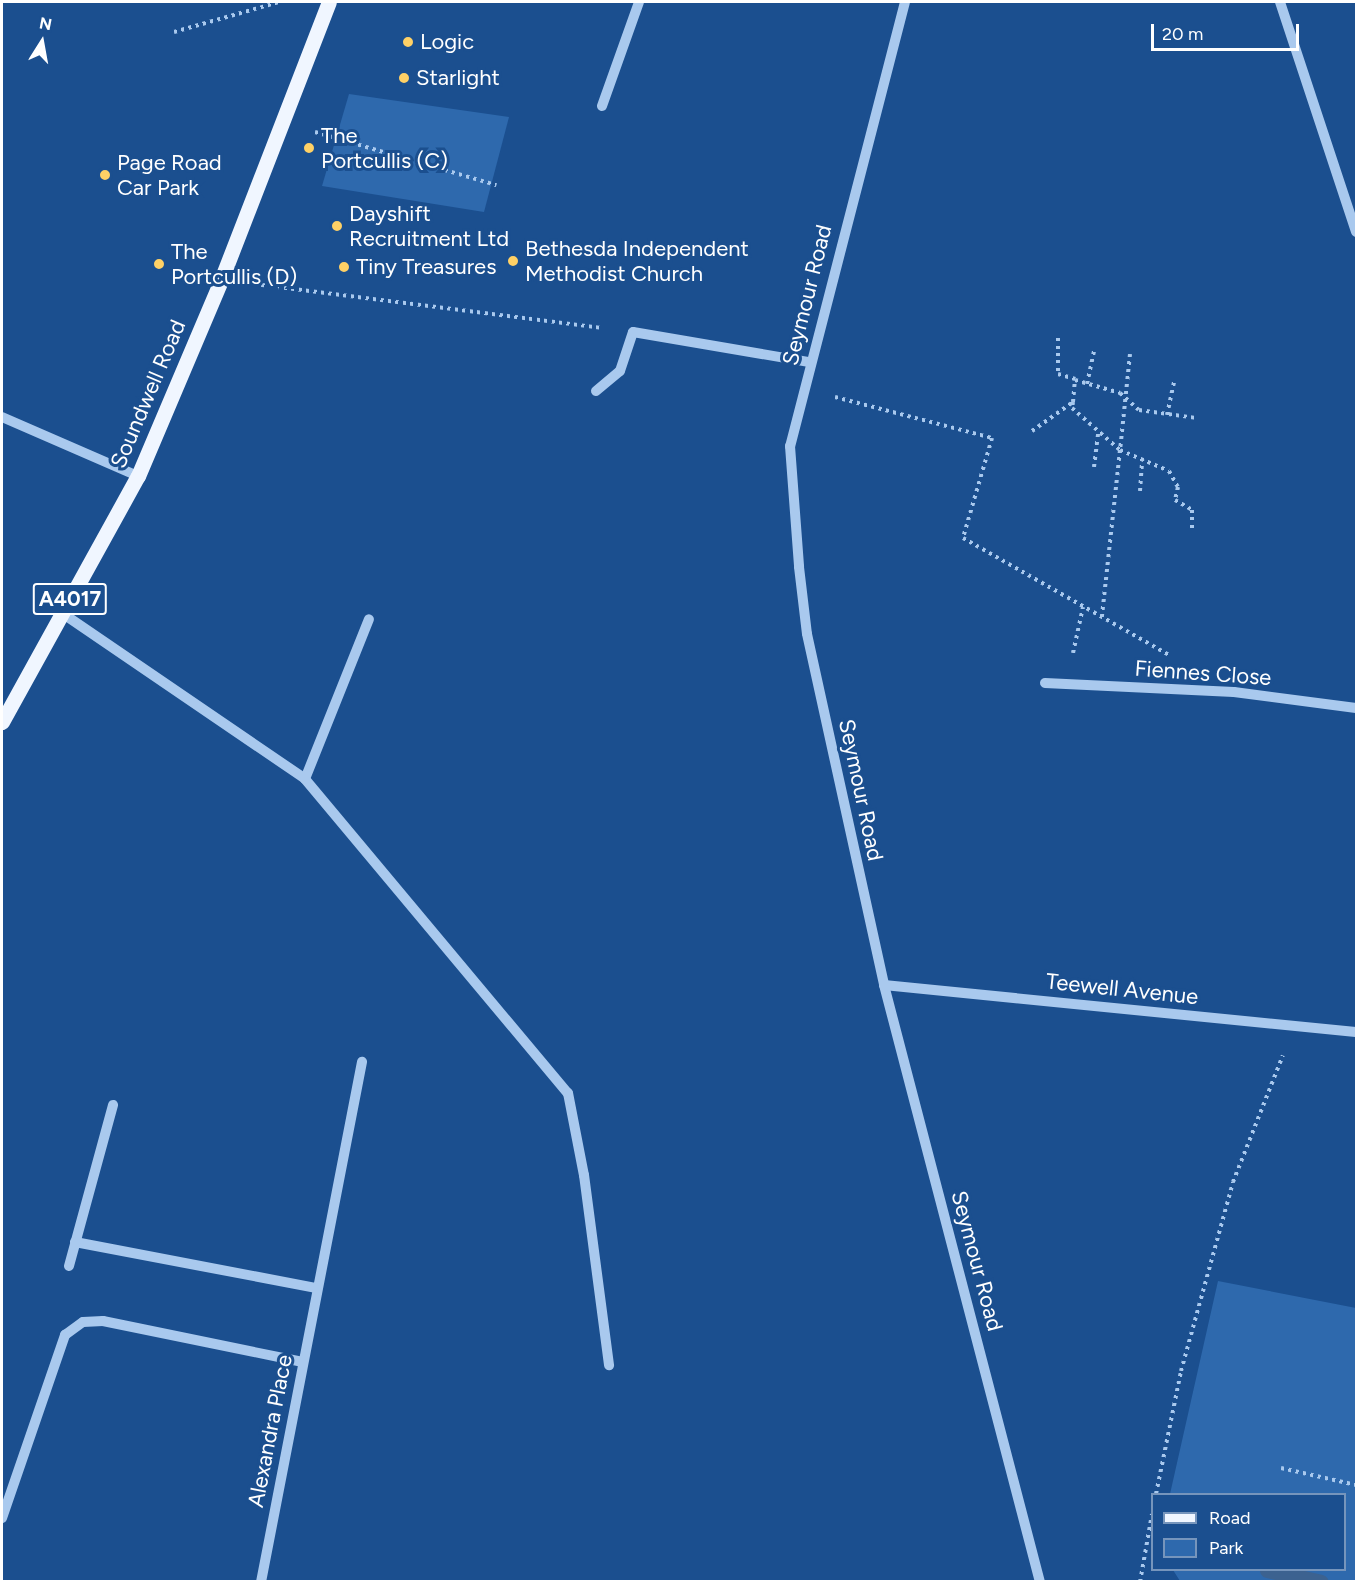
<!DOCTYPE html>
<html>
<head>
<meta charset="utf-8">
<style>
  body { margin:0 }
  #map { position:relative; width:1358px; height:1583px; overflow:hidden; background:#1b4f8f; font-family:Figtree,sans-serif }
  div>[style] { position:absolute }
  .green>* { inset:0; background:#2e69ad }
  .stream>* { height:15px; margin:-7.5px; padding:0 7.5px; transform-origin:7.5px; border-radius:7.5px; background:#3c6290 }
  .path>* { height:4px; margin-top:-2px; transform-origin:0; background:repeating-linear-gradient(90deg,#a9c9ee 0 3px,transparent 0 7.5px) }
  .minor>* { height:10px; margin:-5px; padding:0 5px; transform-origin:5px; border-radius:5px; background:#a9c9ee }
  .major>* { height:15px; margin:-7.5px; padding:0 7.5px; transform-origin:7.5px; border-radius:7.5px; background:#f0f6ff }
  .dots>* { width:16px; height:16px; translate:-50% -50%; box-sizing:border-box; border:3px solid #1b4f8f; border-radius:50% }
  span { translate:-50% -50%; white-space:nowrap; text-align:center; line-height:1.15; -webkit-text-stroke:6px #1b4f8f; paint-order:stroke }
  .shield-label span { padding:2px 4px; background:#1b4f8f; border:2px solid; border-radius:4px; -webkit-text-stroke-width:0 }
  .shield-label { font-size:21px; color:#fff; font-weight:700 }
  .poi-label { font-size:22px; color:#fff }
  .left { translate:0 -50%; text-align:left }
  .street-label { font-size:22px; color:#fff }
  .frame { position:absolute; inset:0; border:3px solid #fff; pointer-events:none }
  .legend { position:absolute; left:1151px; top:1493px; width:195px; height:78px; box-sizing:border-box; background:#1b4f8f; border:2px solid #7695bc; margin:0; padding:8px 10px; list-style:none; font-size:18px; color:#fff }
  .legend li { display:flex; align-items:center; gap:12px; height:30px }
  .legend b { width:30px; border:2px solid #7695bc }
  .north { position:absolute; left:12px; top:12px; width:60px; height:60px; -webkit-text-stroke:4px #1b4f8f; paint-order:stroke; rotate:11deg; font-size:16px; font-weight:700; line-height:24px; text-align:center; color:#fff }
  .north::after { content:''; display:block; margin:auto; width:21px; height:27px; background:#fff; clip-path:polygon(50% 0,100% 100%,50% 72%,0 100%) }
  .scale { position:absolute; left:1151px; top:24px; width:148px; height:27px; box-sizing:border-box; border:3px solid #fff; border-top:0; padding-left:8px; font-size:18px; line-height:21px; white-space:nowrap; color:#fff; -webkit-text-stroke:4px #1b4f8f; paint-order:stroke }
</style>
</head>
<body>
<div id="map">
  <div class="green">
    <div style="clip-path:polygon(349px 94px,509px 117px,484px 212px,322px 186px)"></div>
    <div style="clip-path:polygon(1218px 1281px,1356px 1308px,1356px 1581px,1180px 1581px,1173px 1570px,1344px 1570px,1344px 1494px,1170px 1494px)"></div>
  </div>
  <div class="stream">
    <div style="left:1267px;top:1570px;width:55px;rotate:12.5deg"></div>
  </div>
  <div class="path">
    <div style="left:174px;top:32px;width:109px;rotate:-15.9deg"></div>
    <div style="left:315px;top:132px;width:189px;rotate:16.3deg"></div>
    <div style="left:254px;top:284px;width:350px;rotate:7.2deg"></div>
    <div style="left:1058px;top:338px;width:36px;rotate:90deg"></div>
    <div style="left:1058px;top:374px;width:18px;rotate:16deg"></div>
    <div style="left:1130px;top:354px;width:97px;rotate:95.9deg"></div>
    <div style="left:1120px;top:450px;width:53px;rotate:23.2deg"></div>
    <div style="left:1169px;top:471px;width:18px;rotate:61deg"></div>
    <div style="left:1178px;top:487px;width:13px;rotate:103deg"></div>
    <div style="left:1175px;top:500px;width:20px;rotate:30deg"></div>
    <div style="left:1192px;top:510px;width:18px;rotate:90deg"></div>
    <div style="left:1087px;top:384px;width:35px;rotate:-78deg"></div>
    <div style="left:835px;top:397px;width:162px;rotate:14.6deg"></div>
    <div style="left:992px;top:438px;width:104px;rotate:106.2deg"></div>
    <div style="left:963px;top:538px;width:239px;rotate:29.6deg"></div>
    <div style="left:1073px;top:402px;width:6px;rotate:99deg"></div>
    <div style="left:1072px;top:408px;width:64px;rotate:41.2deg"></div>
    <div style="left:1120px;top:450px;width:168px;rotate:96.2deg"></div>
    <div style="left:1167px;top:415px;width:35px;rotate:-78deg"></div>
    <div style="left:1032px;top:431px;width:50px;rotate:-35.3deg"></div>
    <div style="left:1073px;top:402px;width:22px;rotate:-85deg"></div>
    <div style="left:1075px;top:380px;width:47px;rotate:16.1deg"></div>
    <div style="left:1120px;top:393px;width:25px;rotate:42deg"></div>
    <div style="left:1139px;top:410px;width:59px;rotate:7.9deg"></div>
    <div style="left:1094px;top:467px;width:34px;rotate:-83deg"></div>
    <div style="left:1140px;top:491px;width:32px;rotate:-86deg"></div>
    <div style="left:1073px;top:653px;width:47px;rotate:-77.7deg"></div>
    <div style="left:1281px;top:1468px;width:77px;rotate:12.8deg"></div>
    <div style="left:1156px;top:1494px;width:126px;rotate:-78.5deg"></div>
    <div style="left:1181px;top:1371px;width:196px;rotate:-74.6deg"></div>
    <div style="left:1233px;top:1182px;width:136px;rotate:-68.5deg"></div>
    <div style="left:1140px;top:1582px;width:69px;rotate:-80deg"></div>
  </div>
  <div class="minor">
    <div style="left:905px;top:2px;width:459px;rotate:104.5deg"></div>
    <div style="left:790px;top:446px;width:121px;rotate:85.7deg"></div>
    <div style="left:799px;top:567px;width:67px;rotate:83.2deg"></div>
    <div style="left:807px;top:634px;width:359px;rotate:77.6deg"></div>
    <div style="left:884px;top:985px;width:617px;rotate:75.36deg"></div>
    <div style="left:1280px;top:2px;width:242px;rotate:71.7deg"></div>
    <div style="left:602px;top:106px;width:110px;rotate:-70.4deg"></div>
    <div style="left:596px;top:391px;width:31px;rotate:-40deg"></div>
    <div style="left:620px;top:371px;width:41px;rotate:-71.6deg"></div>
    <div style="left:633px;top:332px;width:179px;rotate:9.7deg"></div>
    <div style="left:2px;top:417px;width:148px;rotate:23.5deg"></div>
    <div style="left:62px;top:613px;width:294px;rotate:34.3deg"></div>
    <div style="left:305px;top:779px;width:410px;rotate:50.1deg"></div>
    <div style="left:568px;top:1093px;width:84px;rotate:79deg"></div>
    <div style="left:584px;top:1175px;width:192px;rotate:82.5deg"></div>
    <div style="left:1045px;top:683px;width:189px;rotate:2.7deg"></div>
    <div style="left:1234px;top:692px;width:123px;rotate:7.5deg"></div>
    <div style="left:305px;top:779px;width:172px;rotate:-68.2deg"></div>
    <div style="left:884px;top:985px;width:474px;rotate:5.7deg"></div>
    <div style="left:75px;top:1242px;width:246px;rotate:10.8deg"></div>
    <div style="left:69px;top:1266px;width:167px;rotate:-74.7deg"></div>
    <div style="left:2px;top:1518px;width:194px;rotate:-71deg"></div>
    <div style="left:65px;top:1335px;width:22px;rotate:-36deg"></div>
    <div style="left:83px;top:1322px;width:20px;rotate:-3deg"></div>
    <div style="left:103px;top:1321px;width:204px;rotate:11.6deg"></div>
    <div style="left:261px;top:1582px;width:530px;rotate:-79.01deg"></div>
  </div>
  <div class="major">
    <div style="left:2px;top:722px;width:281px;rotate:-61.1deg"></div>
    <div style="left:138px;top:476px;width:213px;rotate:-67deg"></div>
    <div style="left:221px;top:280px;width:298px;rotate:-68.8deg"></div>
  </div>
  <div class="dots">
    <div style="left:408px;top:42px;background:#ffd166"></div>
    <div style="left:404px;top:78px;background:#ffd166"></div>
    <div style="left:309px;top:148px;background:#ffd166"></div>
    <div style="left:105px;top:175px;background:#ffd166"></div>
    <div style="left:337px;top:226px;background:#ffd166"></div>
    <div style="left:513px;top:261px;background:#ffd166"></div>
    <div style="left:159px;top:264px;background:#ffd166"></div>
    <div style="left:344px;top:267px;background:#ffd166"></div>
  </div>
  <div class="shield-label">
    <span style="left:70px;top:599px">A4017</span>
  </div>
  <div class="poi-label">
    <span class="left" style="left:420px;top:42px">Logic</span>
    <span class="left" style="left:416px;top:78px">Starlight</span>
    <span class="left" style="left:321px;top:148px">The<br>Portcullis (C)</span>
    <span class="left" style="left:117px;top:175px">Page Road<br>Car Park</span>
    <span class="left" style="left:349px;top:226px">Dayshift<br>Recruitment Ltd</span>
    <span class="left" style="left:525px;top:261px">Bethesda Independent<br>Methodist Church</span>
    <span class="left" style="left:171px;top:264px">The<br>Portcullis (D)</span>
    <span class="left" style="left:356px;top:267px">Tiny Treasures</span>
  </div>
  <div class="street-label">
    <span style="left:807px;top:295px;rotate:-76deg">Seymour Road</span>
    <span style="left:148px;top:394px;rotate:-67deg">Soundwell Road</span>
    <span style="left:1203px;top:673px;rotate:4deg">Fiennes Close</span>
    <span style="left:861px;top:790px;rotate:78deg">Seymour Road</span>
    <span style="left:1122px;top:989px;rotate:6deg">Teewell Avenue</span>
    <span style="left:977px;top:1261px;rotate:75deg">Seymour Road</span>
    <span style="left:270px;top:1431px;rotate:-79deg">Alexandra Place</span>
  </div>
  <div class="frame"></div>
  <ul class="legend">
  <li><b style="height:8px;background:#f0f6ff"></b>Road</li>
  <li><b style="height:16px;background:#2e69ad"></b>Park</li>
  </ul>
  <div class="north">N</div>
  <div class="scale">20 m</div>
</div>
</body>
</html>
